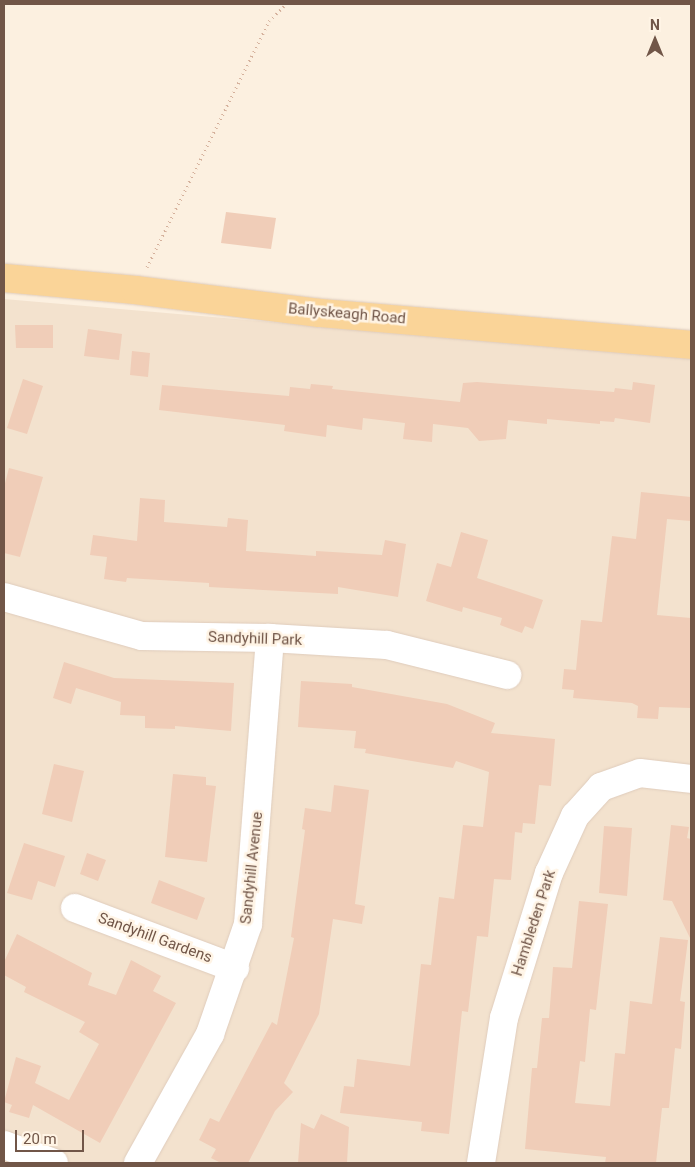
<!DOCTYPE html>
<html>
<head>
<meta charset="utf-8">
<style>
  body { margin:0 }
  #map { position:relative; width:695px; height:1167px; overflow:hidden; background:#fcf0e0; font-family:Roboto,sans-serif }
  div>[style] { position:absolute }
  .residential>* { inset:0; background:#f3e2ce }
  .building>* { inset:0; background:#f0cdb8 }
  .path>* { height:3px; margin-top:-1.5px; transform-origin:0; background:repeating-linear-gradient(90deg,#d5b19c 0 1px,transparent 0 5px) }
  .roads { filter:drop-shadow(0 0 1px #dfccbc) drop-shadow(0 0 1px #dfccbc) }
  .minor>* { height:28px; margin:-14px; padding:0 14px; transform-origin:14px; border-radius:14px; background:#fff }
  .major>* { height:28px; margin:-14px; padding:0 14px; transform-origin:14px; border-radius:14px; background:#fad498 }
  span { translate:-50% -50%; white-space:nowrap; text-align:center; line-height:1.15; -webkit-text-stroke:5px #fff4e5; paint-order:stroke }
  .street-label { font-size:15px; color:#715648 }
  .frame { position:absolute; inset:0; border:5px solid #715648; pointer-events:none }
  .north { position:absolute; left:630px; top:15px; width:50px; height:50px; -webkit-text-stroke:4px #fff4e5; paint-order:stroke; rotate:0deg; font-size:14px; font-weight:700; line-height:20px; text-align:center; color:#715648 }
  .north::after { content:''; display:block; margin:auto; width:18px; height:22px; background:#715648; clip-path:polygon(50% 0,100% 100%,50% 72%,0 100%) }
  .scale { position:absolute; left:15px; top:1130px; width:69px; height:22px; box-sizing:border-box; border:2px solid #715648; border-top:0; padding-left:6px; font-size:15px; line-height:18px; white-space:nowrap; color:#715648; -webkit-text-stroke:4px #fff4e5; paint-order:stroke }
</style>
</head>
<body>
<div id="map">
  <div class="residential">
    <div style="clip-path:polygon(4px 299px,691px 358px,691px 1163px,4px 1163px)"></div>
  </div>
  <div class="building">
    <div style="clip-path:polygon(226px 212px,276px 218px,271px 249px,221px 243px)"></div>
    <div style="clip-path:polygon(15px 325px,53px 325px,53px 348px,16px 348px)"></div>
    <div style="clip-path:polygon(88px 329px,122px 334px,119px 360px,84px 356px)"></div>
    <div style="clip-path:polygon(132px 351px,150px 353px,148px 377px,130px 375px)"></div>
    <div style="clip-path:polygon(23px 379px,43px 386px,27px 434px,7px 428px)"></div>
    <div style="clip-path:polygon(477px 382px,614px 392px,615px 388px,632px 390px,633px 382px,655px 385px,650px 423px,615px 418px,614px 422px,600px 421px,600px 424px,547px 419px,547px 424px,508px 420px,506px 439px,479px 441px,468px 428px,433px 424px,432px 442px,403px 439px,405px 423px,363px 418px,362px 430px,327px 425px,326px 437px,284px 431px,285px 425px,159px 410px,162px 385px,289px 396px,290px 387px,310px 389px,311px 384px,333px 386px,332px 389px,460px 402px,463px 383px)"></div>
    <div style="clip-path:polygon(9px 468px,43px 477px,20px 557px,4px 553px,4px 487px)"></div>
    <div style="clip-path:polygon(641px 492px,691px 497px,691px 521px,667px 519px,657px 615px,691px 618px,691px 708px,659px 707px,658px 719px,637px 718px,638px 706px,632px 703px,573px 698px,574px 690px,562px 689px,564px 669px,576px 670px,581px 620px,602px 622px,612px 536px,636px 539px)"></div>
    <div style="clip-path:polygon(140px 498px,165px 500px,164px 522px,227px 527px,228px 518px,248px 520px,246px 551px,316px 556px,316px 551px,382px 555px,385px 540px,406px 544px,398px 597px,338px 587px,338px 594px,209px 587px,209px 583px,127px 578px,126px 582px,104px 579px,107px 557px,90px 555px,93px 535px,137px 541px)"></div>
    <div style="clip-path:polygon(461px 532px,488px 540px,477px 578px,543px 600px,533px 629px,525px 626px,522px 633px,500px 625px,502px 618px,463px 607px,462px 612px,426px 601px,437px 563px,451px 567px)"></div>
    <div style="clip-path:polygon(64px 662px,114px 678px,234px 683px,231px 731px,175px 726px,175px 729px,145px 728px,145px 716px,120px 715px,121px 702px,76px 688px,71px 704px,53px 698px)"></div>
    <div style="clip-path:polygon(301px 681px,352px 684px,352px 687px,447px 704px,495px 723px,491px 733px,555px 739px,551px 786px,539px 785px,535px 824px,523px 823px,522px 833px,515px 832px,511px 880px,494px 879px,488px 937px,477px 936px,468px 1012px,462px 1011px,449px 1134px,421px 1131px,422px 1122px,340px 1113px,344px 1086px,354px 1087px,357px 1059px,410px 1066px,421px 964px,431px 965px,439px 897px,454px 899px,463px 825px,483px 827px,489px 772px,456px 761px,453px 768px,365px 753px,366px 749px,354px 748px,356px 731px,298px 727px)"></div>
    <div style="clip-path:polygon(54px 764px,84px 771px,72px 822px,42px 814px)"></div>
    <div style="clip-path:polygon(173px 774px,206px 777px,206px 785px,216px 786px,207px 862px,165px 857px)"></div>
    <div style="clip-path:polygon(334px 785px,369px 790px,355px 904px,365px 906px,362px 924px,333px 919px,319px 1014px,284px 1083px,293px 1092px,275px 1111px,248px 1163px,221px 1163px,211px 1158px,216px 1149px,199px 1140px,210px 1118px,219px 1122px,272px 1022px,277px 1025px,294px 938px,291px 937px,305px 830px,302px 829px,305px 808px,331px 812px)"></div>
    <div style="clip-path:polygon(671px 825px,689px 827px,687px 838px,691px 839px,691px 940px,672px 901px,663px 900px)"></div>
    <div style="clip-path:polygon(604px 826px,632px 828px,627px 896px,599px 893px)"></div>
    <div style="clip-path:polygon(24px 843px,65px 856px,55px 887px,38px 881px,32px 900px,7px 893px)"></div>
    <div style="clip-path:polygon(87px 853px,106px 860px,98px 881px,80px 874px)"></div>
    <div style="clip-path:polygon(159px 880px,205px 898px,197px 920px,151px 903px)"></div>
    <div style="clip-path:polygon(579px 901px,608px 904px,596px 1010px,590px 1009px,585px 1062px,580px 1061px,575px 1103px,610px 1106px,615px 1053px,625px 1054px,630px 1001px,652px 1004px,660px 937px,688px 940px,680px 1001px,685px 1002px,681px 1049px,675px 1048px,669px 1108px,662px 1108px,656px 1163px,605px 1163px,606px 1157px,525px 1149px,532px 1068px,537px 1068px,542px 1018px,549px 1018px,553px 967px,572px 968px)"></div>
    <div style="clip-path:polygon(17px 934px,92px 973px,88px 985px,116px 995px,131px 960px,161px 976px,153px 991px,176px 1003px,100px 1143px,33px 1105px,29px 1118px,9px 1112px,12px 1105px,4px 1102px,16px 1057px,41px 1066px,35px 1083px,69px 1100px,99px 1044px,79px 1032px,85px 1022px,24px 992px,26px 987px,4px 975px,4px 962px)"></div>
    <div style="clip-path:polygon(321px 1114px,349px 1127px,347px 1163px,298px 1163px,301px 1123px,314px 1129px)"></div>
  </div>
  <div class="path">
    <div style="left:147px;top:267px;width:275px;rotate:-63.6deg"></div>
    <div style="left:269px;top:21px;width:24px;rotate:-45deg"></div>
  </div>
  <div class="roads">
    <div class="minor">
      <div style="left:4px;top:597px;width:143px;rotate:15.8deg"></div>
      <div style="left:142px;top:636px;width:128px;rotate:0.9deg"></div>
      <div style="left:270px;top:638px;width:117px;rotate:3.4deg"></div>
      <div style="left:387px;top:645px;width:124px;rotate:14deg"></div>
      <div style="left:75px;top:908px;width:171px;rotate:20.6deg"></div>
      <div style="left:4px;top:1145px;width:53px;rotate:19.8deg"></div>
      <div style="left:138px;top:1163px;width:148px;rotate:-60.8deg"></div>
      <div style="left:210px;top:1034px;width:116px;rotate:-70.9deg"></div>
      <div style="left:248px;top:924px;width:287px;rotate:-85.6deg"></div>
      <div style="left:481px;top:1163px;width:147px;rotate:-81deg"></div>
      <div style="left:504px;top:1018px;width:152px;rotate:-72.8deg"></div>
      <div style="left:549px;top:873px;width:63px;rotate:-65.5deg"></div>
      <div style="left:575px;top:816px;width:39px;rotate:-48deg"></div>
      <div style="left:601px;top:787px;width:41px;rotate:-19.7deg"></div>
      <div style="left:640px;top:773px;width:51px;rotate:6.7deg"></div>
    </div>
    <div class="major">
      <div style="left:4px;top:278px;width:132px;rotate:5.2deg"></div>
      <div style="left:135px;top:290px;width:186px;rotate:7.1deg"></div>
      <div style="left:320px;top:313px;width:372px;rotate:4.9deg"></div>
    </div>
  </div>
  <div class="street-label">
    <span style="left:347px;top:314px;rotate:5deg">Ballyskeagh Road</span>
    <span style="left:255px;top:639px;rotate:2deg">Sandyhill Park</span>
    <span style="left:252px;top:868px;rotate:-84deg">Sandyhill Avenue</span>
    <span style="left:534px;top:923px;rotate:-72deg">Hambleden Park</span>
    <span style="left:155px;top:938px;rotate:20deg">Sandyhill Gardens</span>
  </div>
  <div class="frame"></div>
  <div class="north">N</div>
  <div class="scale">20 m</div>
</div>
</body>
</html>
